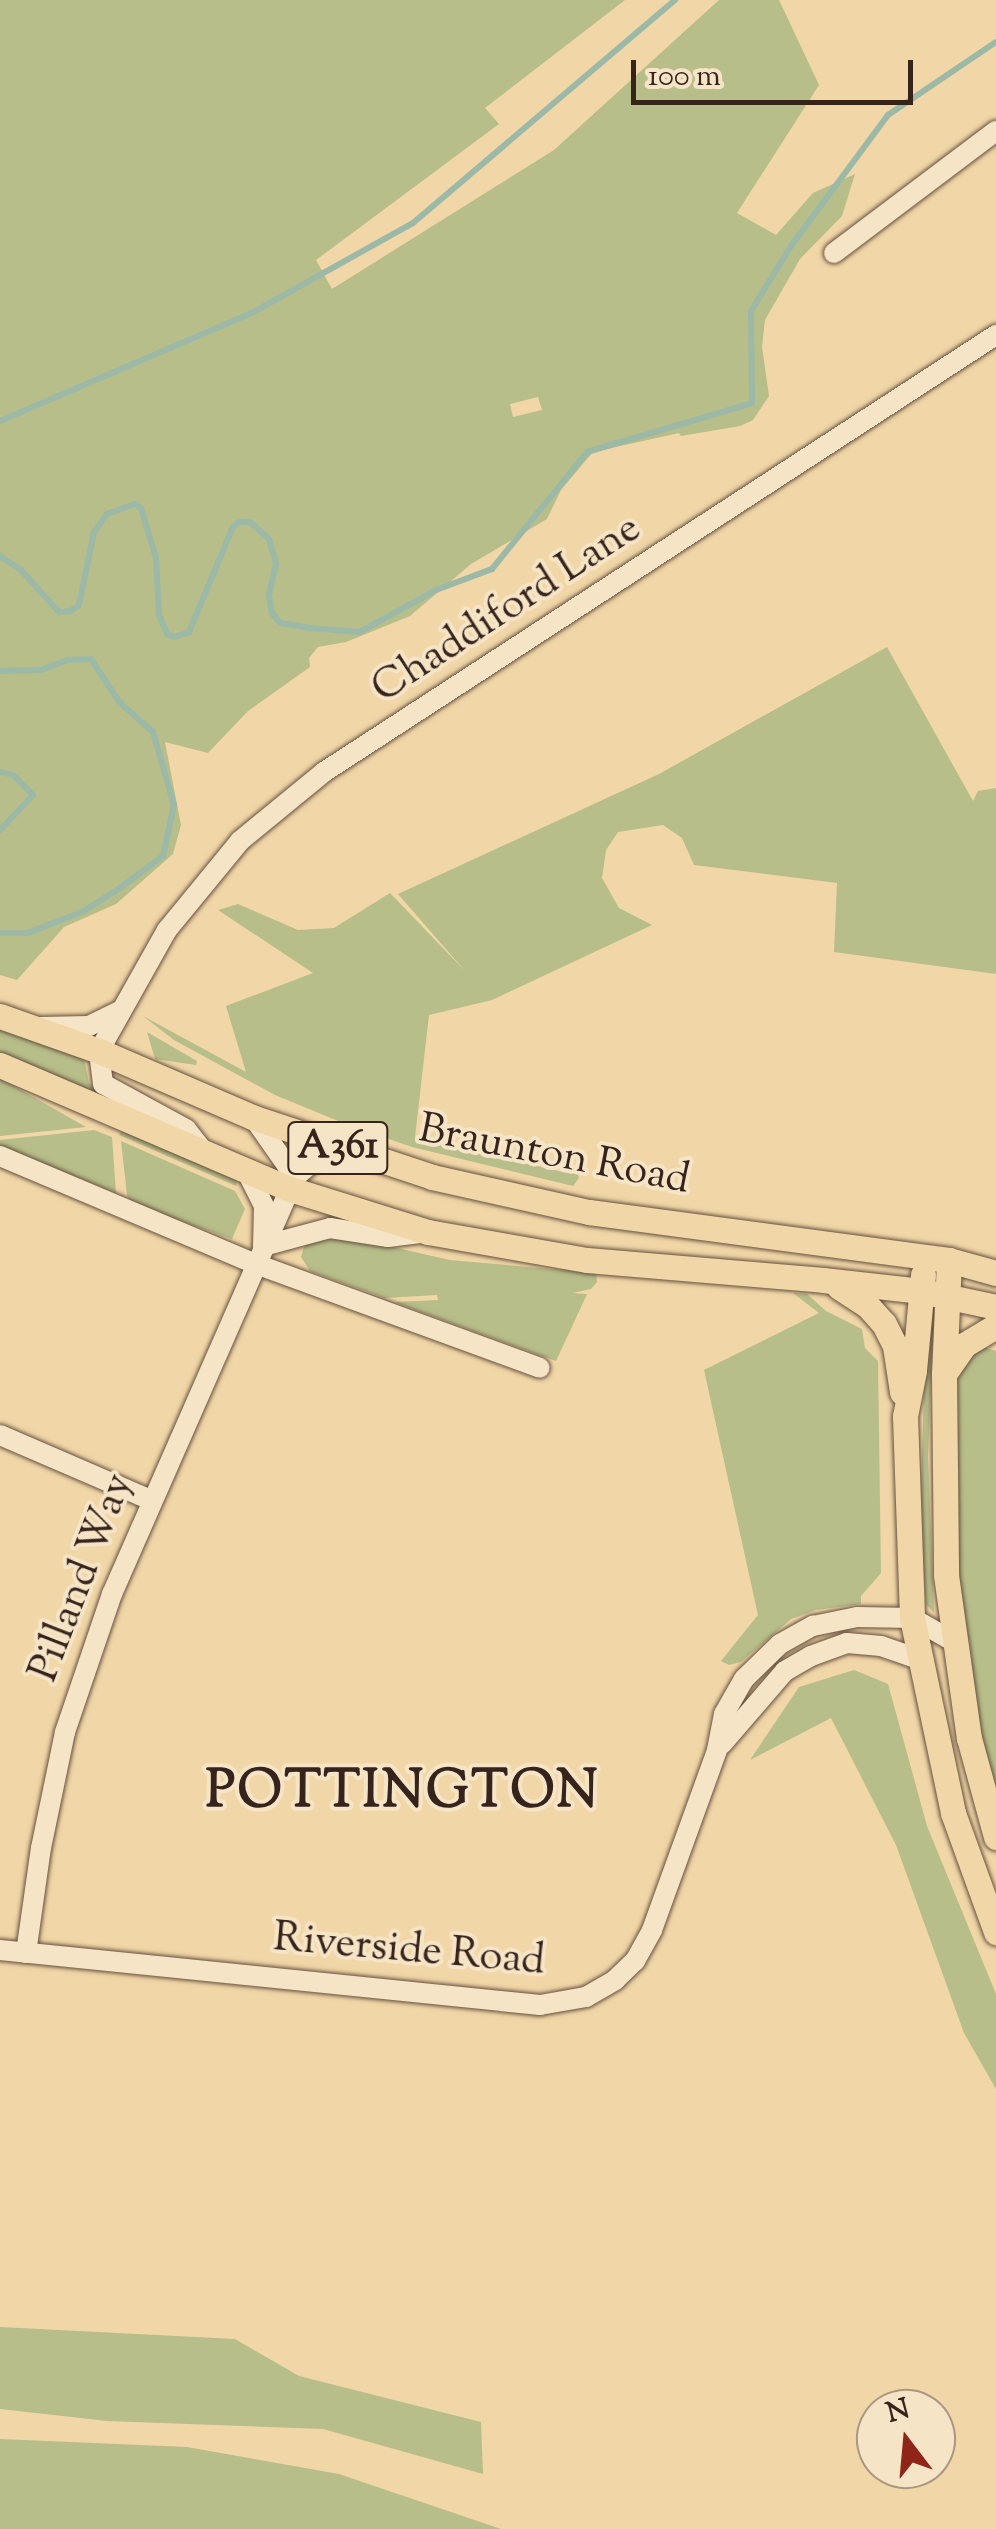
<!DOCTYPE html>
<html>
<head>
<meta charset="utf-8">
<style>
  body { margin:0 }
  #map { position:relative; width:996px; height:2529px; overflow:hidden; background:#f1d6a7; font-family:"Sorts Mill Goudy",serif }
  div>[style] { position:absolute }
  .green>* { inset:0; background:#b7be89 }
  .stream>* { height:6px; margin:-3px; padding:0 3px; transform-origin:3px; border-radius:3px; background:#9bb9a6 }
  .roads { filter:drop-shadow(0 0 2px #65503f) drop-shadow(0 0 2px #65503f) }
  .minor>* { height:20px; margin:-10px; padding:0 10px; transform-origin:10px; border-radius:10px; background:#f6e4c6 }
  .major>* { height:25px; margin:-12.5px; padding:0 12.5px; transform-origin:12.5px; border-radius:12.5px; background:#f1d6a7 }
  span { translate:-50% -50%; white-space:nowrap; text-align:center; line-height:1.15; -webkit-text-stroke:8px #f6e4c6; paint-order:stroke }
  .shield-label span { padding:2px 8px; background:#f6e4c6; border:2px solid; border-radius:8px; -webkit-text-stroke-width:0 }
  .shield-label { font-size:40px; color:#36231c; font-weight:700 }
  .street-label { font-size:42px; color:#36231c }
  .district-label { font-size:52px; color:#36231c; font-weight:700; letter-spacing:2.5px }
  .north { position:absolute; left:856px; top:2389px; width:100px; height:100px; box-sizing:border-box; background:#f6e4c6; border:2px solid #a99782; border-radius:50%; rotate:344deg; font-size:28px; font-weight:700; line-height:40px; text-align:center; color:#36231c }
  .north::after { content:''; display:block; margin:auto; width:35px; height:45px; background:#8f2418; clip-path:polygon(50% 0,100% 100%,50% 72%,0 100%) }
  .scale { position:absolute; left:631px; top:60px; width:282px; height:45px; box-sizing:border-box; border:5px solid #36231c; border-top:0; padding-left:12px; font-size:30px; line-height:35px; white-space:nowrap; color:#36231c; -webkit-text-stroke:8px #f6e4c6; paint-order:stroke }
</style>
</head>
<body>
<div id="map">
  <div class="green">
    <div style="clip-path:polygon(evenodd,0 0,625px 0,485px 108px,499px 124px,316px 260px,332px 289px,554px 150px,719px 0,779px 0,819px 85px,737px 213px,776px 235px,813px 193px,855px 174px,842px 216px,800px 259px,765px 320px,762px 347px,769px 396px,753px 420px,740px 426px,681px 436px,679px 433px,593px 452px,561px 490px,547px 519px,471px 564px,410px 616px,346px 642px,318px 647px,309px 658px,310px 667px,248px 711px,208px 753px,165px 742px,181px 825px,173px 854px,116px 904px,64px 927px,17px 980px,0 975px,0 0,538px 397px,542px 410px,513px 417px,510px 404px,538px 397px)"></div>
    <div style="clip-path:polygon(887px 647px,973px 801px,978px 791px,996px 788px,996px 974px,834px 952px,837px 883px,694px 865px,682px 838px,663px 825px,618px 832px,606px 850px,602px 878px,619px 908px,652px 925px,492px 1000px,429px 1015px,415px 1137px,571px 1174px,576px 1167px,579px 1178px,573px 1186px,412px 1147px,348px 1125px,275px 1095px,174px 1040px,143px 1016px,246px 1072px,226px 1006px,313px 973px,218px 910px,238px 904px,298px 930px,334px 928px,390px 893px,465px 971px,398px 894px,659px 774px)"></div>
    <div style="clip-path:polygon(0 1026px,84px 1058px,89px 1083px,111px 1096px,110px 1100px,0 1053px)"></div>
    <div style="clip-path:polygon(147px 1032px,197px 1061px,196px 1065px,155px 1059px)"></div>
    <div style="clip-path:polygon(0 1078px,86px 1127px,0 1136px)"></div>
    <div style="clip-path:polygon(123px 1128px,226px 1173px,237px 1181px,236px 1186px,119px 1135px)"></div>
    <div style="clip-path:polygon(94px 1130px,112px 1137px,116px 1193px,0 1147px,0 1140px)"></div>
    <div style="clip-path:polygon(121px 1141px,235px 1191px,245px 1209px,232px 1239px,133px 1204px,127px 1195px)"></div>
    <div style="clip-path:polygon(344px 1236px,450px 1260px,596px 1273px,597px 1282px,591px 1289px,573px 1293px,587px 1294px,556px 1361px,394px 1302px,438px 1300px,437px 1295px,385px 1298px,310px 1271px,301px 1257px,305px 1243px)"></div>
    <div style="clip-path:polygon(793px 1293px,807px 1294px,826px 1311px,862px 1329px,865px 1348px,878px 1361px,881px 1573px,861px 1596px,861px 1604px,816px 1610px,791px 1619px,741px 1662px,729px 1665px,721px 1661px,758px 1615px,704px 1370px,819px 1313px)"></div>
    <div style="clip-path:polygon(926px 1325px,933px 1325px,928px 1456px,934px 1613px,926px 1604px,920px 1525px)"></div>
    <div style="clip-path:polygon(977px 1345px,996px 1351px,996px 1814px,964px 1674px,950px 1474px,957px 1373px)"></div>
    <div style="clip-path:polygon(854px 1670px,888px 1684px,927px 1826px,996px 1994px,996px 2089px,964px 2033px,896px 1845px,831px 1718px,750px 1760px,799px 1687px)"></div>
    <div style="clip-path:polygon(0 2327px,235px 2339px,299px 2376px,481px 2422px,483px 2474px,323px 2429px,107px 2421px,0 2409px)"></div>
    <div style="clip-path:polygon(0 2439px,187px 2447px,339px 2474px,501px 2529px,0 2529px)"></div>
  </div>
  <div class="stream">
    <div style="left:0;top:421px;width:272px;rotate:-23.2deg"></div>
    <div style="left:250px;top:314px;width:187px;rotate:-29.2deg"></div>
    <div style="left:413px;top:223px;width:344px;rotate:-40.4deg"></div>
    <div style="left:0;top:556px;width:25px;rotate:34deg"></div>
    <div style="left:21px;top:570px;width:57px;rotate:47.9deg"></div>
    <div style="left:59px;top:612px;width:12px;rotate:-5deg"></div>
    <div style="left:71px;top:611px;width:10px;rotate:-37deg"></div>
    <div style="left:79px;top:605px;width:75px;rotate:-78.4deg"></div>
    <div style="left:94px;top:532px;width:22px;rotate:-54deg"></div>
    <div style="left:107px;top:514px;width:30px;rotate:-20deg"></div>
    <div style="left:135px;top:504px;width:7px;rotate:34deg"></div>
    <div style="left:141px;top:508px;width:52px;rotate:73.3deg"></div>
    <div style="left:156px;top:558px;width:57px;rotate:87deg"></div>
    <div style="left:159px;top:615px;width:21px;rotate:67deg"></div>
    <div style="left:167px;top:634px;width:8px;rotate:23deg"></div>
    <div style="left:174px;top:637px;width:16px;rotate:-18deg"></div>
    <div style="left:189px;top:632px;width:114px;rotate:-67.3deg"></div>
    <div style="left:233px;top:527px;width:8px;rotate:-40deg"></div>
    <div style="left:239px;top:522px;width:11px"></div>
    <div style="left:250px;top:522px;width:25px;rotate:42deg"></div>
    <div style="left:269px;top:539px;width:26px;rotate:74deg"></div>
    <div style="left:276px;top:564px;width:32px;rotate:103deg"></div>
    <div style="left:269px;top:595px;width:18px;rotate:81deg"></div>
    <div style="left:272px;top:613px;width:13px;rotate:51deg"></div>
    <div style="left:280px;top:623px;width:30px;rotate:9deg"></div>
    <div style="left:310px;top:628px;width:50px;rotate:4.6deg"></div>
    <div style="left:360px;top:632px;width:87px;rotate:-28.9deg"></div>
    <div style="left:436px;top:590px;width:60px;rotate:-20.6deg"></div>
    <div style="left:492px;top:569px;width:151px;rotate:-50.9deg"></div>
    <div style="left:587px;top:452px;width:172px;rotate:-16.5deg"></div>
    <div style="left:752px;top:403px;width:92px;rotate:-90.6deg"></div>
    <div style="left:751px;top:311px;width:76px;rotate:-58.4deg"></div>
    <div style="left:791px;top:246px;width:163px;rotate:-53.5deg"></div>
    <div style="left:888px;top:115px;width:130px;rotate:-34.1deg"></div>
    <div style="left:0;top:671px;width:41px;rotate:-1.4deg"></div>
    <div style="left:41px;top:670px;width:28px;rotate:-21deg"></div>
    <div style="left:67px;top:660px;width:24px;rotate:-2deg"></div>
    <div style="left:91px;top:659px;width:53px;rotate:56.6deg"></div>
    <div style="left:120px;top:703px;width:44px;rotate:41.3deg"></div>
    <div style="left:153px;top:732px;width:76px;rotate:74deg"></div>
    <div style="left:174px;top:805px;width:52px;rotate:102.2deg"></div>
    <div style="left:163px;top:856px;width:54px;rotate:143.3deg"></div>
    <div style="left:120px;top:888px;width:43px;rotate:147.4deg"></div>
    <div style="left:84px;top:911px;width:60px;rotate:158.6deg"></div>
    <div style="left:28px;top:933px;width:28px;rotate:180deg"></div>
    <div style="left:0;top:772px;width:13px;rotate:13deg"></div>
    <div style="left:13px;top:775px;width:28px;rotate:45deg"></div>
    <div style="left:33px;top:795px;width:48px;rotate:133.3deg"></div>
  </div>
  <div class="roads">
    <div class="minor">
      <div style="left:834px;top:253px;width:203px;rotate:-37deg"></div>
      <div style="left:40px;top:1027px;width:49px;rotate:-1.2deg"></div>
      <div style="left:89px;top:1026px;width:34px;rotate:-26deg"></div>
      <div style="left:253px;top:1117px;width:73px;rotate:55deg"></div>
      <div style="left:204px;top:1152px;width:29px;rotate:-128deg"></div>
      <div style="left:186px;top:1129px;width:94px;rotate:-151.5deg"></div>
      <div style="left:103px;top:1084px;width:33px;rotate:-97deg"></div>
      <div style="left:99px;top:1051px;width:139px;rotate:-60.7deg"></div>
      <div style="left:167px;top:930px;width:115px;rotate:-50.6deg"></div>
      <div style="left:240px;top:841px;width:109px;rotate:-39.4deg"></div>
      <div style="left:324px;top:772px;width:802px;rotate:-33.04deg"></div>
      <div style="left:0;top:1156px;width:278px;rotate:22.9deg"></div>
      <div style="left:256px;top:1264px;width:302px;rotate:20.1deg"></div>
      <div style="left:246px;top:1170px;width:40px;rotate:63.4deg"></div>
      <div style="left:264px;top:1206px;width:40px;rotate:91.4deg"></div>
      <div style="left:263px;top:1246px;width:69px;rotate:-15deg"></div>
      <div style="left:330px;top:1228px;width:59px;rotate:8.8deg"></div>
      <div style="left:388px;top:1237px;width:34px;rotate:-7deg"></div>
      <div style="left:0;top:1435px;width:164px;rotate:23.3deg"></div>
      <div style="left:722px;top:1744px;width:96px;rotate:-49.2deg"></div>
      <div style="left:785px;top:1671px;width:30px;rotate:-30deg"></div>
      <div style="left:811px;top:1656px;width:38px;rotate:-20deg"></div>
      <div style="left:847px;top:1643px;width:34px;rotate:5deg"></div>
      <div style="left:881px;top:1646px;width:39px;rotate:19deg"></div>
      <div style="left:0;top:1950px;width:543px;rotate:5.82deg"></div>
      <div style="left:540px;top:2005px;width:47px;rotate:-9.9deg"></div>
      <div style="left:586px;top:1997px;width:34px;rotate:-30deg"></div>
      <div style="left:615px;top:1980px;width:28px;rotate:-44deg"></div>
      <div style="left:635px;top:1961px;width:35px;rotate:-61deg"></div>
      <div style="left:652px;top:1930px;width:191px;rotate:-70.1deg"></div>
      <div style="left:717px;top:1750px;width:37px;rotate:-79deg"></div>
      <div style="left:724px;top:1714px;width:40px;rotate:-60.3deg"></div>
      <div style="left:744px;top:1679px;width:50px;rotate:-44.2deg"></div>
      <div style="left:780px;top:1644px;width:38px;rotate:-29deg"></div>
      <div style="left:813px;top:1626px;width:45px;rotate:-11.6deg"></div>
      <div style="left:857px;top:1617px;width:55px;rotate:1deg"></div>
      <div style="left:912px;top:1618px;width:45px;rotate:29.4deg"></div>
      <div style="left:26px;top:1953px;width:106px;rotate:-81.9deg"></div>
      <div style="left:41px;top:1848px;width:118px;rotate:-78.3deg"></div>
      <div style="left:65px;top:1732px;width:146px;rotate:-71.2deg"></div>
      <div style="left:112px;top:1594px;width:455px;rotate:-66.3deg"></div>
      <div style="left:295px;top:1177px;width:26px;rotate:-40deg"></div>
      <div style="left:315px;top:1160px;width:40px;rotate:-8.5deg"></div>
    </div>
    <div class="major">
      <div style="left:0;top:1016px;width:105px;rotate:19.5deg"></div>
      <div style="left:99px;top:1051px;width:167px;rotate:23.3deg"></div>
      <div style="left:252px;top:1117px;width:190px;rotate:18.4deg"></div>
      <div style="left:432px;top:1177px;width:161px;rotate:12.6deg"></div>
      <div style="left:589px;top:1212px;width:363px;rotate:7.6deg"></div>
      <div style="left:949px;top:1260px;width:49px;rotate:15.5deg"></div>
      <div style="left:0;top:1065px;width:315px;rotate:23.2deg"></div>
      <div style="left:290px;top:1189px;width:145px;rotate:17.3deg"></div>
      <div style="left:428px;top:1232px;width:161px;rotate:10deg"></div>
      <div style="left:587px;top:1260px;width:237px;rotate:4.8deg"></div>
      <div style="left:823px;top:1280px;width:99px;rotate:6.4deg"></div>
      <div style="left:921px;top:1291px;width:77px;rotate:12deg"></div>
      <div style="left:949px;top:1260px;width:114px;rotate:92.5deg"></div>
      <div style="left:944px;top:1374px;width:201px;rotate:89.4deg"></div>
      <div style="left:946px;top:1575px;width:165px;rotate:82deg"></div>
      <div style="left:969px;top:1738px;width:103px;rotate:74.7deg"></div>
      <div style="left:923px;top:1275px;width:96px;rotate:95.4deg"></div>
      <div style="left:914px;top:1371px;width:46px;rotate:101.3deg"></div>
      <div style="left:905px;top:1416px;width:202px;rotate:88deg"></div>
      <div style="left:912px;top:1618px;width:199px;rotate:78.1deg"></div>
      <div style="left:953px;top:1813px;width:127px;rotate:70.1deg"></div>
      <div style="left:839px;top:1287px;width:33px;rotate:33deg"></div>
      <div style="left:867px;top:1305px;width:25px;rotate:48deg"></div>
      <div style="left:884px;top:1324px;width:25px;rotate:63deg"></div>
      <div style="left:895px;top:1346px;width:47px;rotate:81.3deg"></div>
      <div style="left:944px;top:1374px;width:35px;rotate:-55deg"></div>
      <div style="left:964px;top:1345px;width:37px;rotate:-31deg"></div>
    </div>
  </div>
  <div class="shield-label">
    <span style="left:338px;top:1148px">A361</span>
  </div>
  <div class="street-label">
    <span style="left:507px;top:610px;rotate:-33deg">Chaddiford Lane</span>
    <span style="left:554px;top:1156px;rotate:11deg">Braunton Road</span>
    <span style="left:83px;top:1578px;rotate:-69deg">Pilland Way</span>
    <span style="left:409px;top:1951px;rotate:5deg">Riverside Road</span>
  </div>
  <div class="district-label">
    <span style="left:403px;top:1794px">POTTINGTON</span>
  </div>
  <div class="north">N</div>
  <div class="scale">100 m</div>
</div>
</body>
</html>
